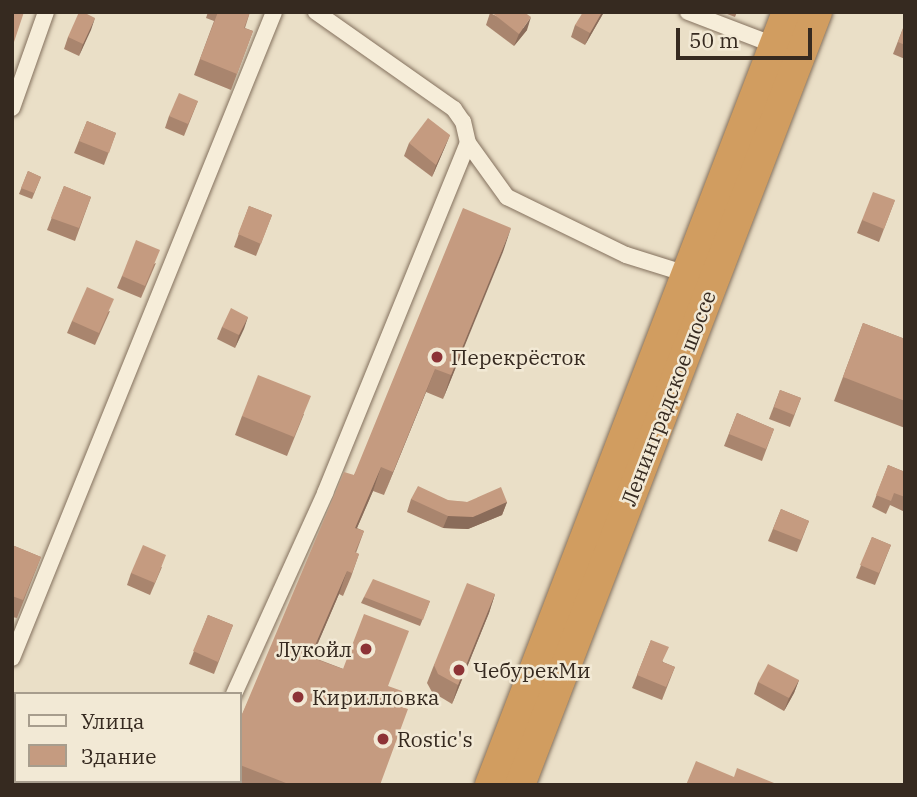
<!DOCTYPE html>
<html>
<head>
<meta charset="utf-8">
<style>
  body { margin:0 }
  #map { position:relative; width:917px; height:797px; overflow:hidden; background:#eadfc7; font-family:"IBM Plex Serif",serif }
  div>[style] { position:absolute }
  .roads { filter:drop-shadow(0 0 2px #84715e) drop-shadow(0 0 2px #84715e) }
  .street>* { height:16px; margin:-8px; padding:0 8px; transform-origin:8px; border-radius:8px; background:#f6edd9 }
  .highway>* { height:30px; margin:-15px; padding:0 15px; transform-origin:15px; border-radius:15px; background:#d19d60 }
  .wall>* { inset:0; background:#a9856e }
  .shaded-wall>* { inset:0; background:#8a6c5a }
  .building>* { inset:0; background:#c59b80 }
  .dots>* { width:19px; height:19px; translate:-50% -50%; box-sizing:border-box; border:4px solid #f2e9d5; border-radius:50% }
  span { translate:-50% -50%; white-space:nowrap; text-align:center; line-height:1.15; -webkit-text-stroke:5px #f2e9d5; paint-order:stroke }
  .poi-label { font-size:21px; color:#362a20 }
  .left { translate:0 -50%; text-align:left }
  .right { translate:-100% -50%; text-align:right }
  .street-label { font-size:21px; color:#362a20 }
  .frame { position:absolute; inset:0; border:14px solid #362a20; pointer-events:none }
  .legend { position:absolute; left:14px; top:692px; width:228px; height:91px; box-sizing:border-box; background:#f2e9d5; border:2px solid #a79d8d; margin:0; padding:9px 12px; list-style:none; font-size:21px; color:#362a20 }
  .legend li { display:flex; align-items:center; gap:14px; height:35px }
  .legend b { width:35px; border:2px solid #a79d8d }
  .scale { position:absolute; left:676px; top:28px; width:136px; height:32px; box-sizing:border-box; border:4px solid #362a20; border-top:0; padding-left:9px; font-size:21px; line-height:24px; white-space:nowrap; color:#362a20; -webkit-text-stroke:5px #f2e9d5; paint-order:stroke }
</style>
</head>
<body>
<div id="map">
  <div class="roads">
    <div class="street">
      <div style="left:688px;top:12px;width:92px;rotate:21deg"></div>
      <div style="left:12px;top:108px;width:102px;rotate:-70.5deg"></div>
      <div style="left:468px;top:143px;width:67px;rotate:54.2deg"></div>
      <div style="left:507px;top:197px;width:132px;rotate:26deg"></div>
      <div style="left:626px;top:255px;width:64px;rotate:17.3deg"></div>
      <div style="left:12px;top:658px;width:697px;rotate:-67.92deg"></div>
      <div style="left:234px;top:694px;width:221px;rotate:-65.6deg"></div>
      <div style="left:325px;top:493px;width:378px;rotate:-67.8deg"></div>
      <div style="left:468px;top:143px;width:22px;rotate:-103deg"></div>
      <div style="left:463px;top:122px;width:16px;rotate:-125deg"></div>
      <div style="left:454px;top:109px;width:169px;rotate:-144.9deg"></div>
      <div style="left:193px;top:785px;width:4px;rotate:-76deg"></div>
    </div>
    <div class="highway">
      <div style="left:490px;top:785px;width:828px;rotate:-68.98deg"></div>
      <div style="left:520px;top:785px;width:828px;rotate:-68.98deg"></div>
    </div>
  </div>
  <div class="wall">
    <div style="clip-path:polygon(208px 12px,250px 12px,245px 28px,253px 31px,231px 90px,194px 75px,214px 21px,206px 18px)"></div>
    <div style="clip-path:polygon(604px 12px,585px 45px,571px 37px,575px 25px)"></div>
    <div style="clip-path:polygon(722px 12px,737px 12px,735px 17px)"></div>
    <div style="clip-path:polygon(490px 13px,527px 30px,514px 46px,486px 25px)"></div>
    <div style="clip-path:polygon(95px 18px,79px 56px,64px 49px,68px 37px)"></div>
    <div style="clip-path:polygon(905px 23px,905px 59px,893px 54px)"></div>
    <div style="clip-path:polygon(198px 101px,184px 136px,165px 128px,169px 116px)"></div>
    <div style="clip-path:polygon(87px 121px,116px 133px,104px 165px,74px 153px)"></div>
    <div style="clip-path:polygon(450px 135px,432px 177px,404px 156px,409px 143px)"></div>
    <div style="clip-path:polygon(28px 171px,41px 177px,32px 199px,19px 194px)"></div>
    <div style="clip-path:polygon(64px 186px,91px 197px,75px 241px,47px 230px)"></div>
    <div style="clip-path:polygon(895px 200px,879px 242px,857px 233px,862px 220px)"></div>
    <div style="clip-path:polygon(249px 206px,272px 215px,256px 256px,234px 247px)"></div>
    <div style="clip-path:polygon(511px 228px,443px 399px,426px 392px,384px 495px,373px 491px,357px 528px,364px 531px,356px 553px,359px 554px,351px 577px,343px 596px,339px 594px,312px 657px,388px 686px,396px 705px,380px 785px,208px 785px,210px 781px,240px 781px,240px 719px,354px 475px)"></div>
    <div style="clip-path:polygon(156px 263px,141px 298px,117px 288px,122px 276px)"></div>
    <div style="clip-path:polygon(110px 311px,95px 345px,67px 333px,72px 321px)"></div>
    <div style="clip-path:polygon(248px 317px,235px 348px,217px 339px,222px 327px)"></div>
    <div style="clip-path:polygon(863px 323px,905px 339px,905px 428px,834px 401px)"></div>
    <div style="clip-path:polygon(780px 390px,801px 398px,790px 427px,769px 419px)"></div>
    <div style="clip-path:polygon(737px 413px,774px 429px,762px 461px,724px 446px)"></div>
    <div style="clip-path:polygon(304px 414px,287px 456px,235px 435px,242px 416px)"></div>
    <div style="clip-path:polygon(888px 465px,905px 472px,905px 512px,890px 505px,886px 514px,872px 507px)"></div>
    <div style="clip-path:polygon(411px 499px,467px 502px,507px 502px,502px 515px,468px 529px,443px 528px,407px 512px)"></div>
    <div style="clip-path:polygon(781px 509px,809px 521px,797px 552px,768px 541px)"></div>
    <div style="clip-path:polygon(872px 537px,891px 545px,875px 585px,856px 578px)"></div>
    <div style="clip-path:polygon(12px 545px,41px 557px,17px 618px,12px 617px)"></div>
    <div style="clip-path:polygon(162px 567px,150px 595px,127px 585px,131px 573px)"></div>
    <div style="clip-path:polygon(495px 594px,489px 613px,452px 704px,432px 692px,427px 683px,434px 665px)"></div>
    <div style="clip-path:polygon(364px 597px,430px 601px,420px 626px,361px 603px)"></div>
    <div style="clip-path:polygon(208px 615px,233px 625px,214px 674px,189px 664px)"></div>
    <div style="clip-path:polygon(651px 640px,663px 662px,675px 667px,662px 700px,632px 688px)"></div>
    <div style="clip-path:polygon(799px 680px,794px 693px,784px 711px,754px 694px,758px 682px)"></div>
  </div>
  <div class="shaded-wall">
    <div style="clip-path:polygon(602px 12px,604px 12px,585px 45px,590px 33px)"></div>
    <div style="clip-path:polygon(531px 17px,527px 30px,514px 46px,519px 34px)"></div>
    <div style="clip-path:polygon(95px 18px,91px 30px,79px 56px,83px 44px)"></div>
    <div style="clip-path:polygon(450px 135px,445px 147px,432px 177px,436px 165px)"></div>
    <div style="clip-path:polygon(511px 228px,503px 252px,443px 399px,451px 375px)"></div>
    <div style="clip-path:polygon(248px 317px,244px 329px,235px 348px,239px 335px)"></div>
    <div style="clip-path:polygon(435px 369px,426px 392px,384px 495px,393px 472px)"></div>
    <div style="clip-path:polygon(381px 467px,373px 491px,347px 551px,355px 528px)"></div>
    <div style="clip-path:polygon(507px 502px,502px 515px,468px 529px,443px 528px,448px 516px)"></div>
    <div style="clip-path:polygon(347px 571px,339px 594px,302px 680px,310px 657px)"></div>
    <div style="clip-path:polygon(495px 594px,489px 613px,452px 704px,458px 685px)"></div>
    <div style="clip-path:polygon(799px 680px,794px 693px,784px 711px,789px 698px)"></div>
  </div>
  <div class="building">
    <div style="clip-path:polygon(12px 12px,24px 12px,12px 48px)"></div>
    <div style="clip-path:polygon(79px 12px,83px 12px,95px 18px,83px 44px,68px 37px)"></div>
    <div style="clip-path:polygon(218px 12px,250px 12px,244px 28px,253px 31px,237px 74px,200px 59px)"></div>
    <div style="clip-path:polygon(491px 12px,524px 12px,531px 17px,519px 34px)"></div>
    <div style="clip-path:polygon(583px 12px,602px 12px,590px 33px,575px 25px)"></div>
    <div style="clip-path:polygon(905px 23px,905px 45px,898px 42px)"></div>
    <div style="clip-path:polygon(179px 93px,198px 101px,188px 124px,169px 116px)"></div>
    <div style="clip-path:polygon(428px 118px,450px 135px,436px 165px,409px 143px)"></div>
    <div style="clip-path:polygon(87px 121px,116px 133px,109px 153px,79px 141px)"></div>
    <div style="clip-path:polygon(28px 171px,41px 177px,34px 193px,21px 188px)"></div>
    <div style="clip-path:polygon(64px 186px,91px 197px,79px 228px,51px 218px)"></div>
    <div style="clip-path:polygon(873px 192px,895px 200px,884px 229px,862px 220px)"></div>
    <div style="clip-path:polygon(249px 206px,272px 215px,261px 244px,238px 234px)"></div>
    <div style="clip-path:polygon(463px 208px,511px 228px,451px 375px,435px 369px,393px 472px,381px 467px,355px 528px,364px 531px,355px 552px,359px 554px,352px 573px,347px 571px,310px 657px,343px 669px,364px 614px,409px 631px,388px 686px,402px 691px,396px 705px,408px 709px,380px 785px,291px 785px,240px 765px,240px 719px,344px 472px,354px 475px)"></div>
    <div style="clip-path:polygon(136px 240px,160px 250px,145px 286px,122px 276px)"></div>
    <div style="clip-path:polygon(87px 287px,114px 299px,99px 333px,72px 321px)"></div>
    <div style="clip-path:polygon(231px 308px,248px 317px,239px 335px,222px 327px)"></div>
    <div style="clip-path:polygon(863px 323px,905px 339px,905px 401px,843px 377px)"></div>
    <div style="clip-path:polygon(258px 375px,311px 396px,294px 437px,242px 416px)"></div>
    <div style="clip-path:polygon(780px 390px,801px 398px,794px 415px,774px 407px)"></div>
    <div style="clip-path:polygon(737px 413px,774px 429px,766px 449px,729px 434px)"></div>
    <div style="clip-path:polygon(888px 465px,905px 472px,905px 497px,894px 493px,891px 501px,876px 495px)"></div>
    <div style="clip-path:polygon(418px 486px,448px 500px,467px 502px,501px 487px,507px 502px,473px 517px,448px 516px,411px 499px)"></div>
    <div style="clip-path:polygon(781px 509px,809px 521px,801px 540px,773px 529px)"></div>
    <div style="clip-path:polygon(872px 537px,891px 545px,879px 573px,860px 565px)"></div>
    <div style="clip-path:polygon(12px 545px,41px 557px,23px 600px,12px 596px)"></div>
    <div style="clip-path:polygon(143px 545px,166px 555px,155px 583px,131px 573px)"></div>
    <div style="clip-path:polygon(373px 579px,430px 601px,423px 620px,364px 597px)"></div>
    <div style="clip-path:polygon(467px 583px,495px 594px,458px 685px,438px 674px,434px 665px)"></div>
    <div style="clip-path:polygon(208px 615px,233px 625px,218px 662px,193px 651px)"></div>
    <div style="clip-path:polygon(651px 640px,669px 647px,662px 662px,675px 667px,666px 687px,637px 675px)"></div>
    <div style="clip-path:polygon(768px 664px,799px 680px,789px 698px,758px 682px)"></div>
    <div style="clip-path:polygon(696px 761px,734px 777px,737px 768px,779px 785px,686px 785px)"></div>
    <div style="clip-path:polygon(210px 781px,220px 781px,227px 785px,208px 785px)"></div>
  </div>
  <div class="dots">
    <div style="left:437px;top:357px;background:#8d3336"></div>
    <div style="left:366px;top:649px;background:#8d3336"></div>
    <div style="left:459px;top:670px;background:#8d3336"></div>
    <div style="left:298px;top:697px;background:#8d3336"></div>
    <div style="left:383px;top:739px;background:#8d3336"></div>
  </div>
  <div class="poi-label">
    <span class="left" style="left:451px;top:357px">Перекрёсток</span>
    <span class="right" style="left:352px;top:649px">Лукойл</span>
    <span class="left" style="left:473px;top:670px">ЧебурекМи</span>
    <span class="left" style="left:312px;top:697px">Кирилловка</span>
    <span class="left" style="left:397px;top:739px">Rostic's</span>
  </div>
  <div class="street-label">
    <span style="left:668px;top:398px;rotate:-69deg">Ленинградское шоссе</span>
  </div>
  <div class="frame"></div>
  <ul class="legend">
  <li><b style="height:9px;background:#f6edd9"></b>Улица</li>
  <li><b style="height:19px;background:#c59b80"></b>Здание</li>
  </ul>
  <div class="scale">50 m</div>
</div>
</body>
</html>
